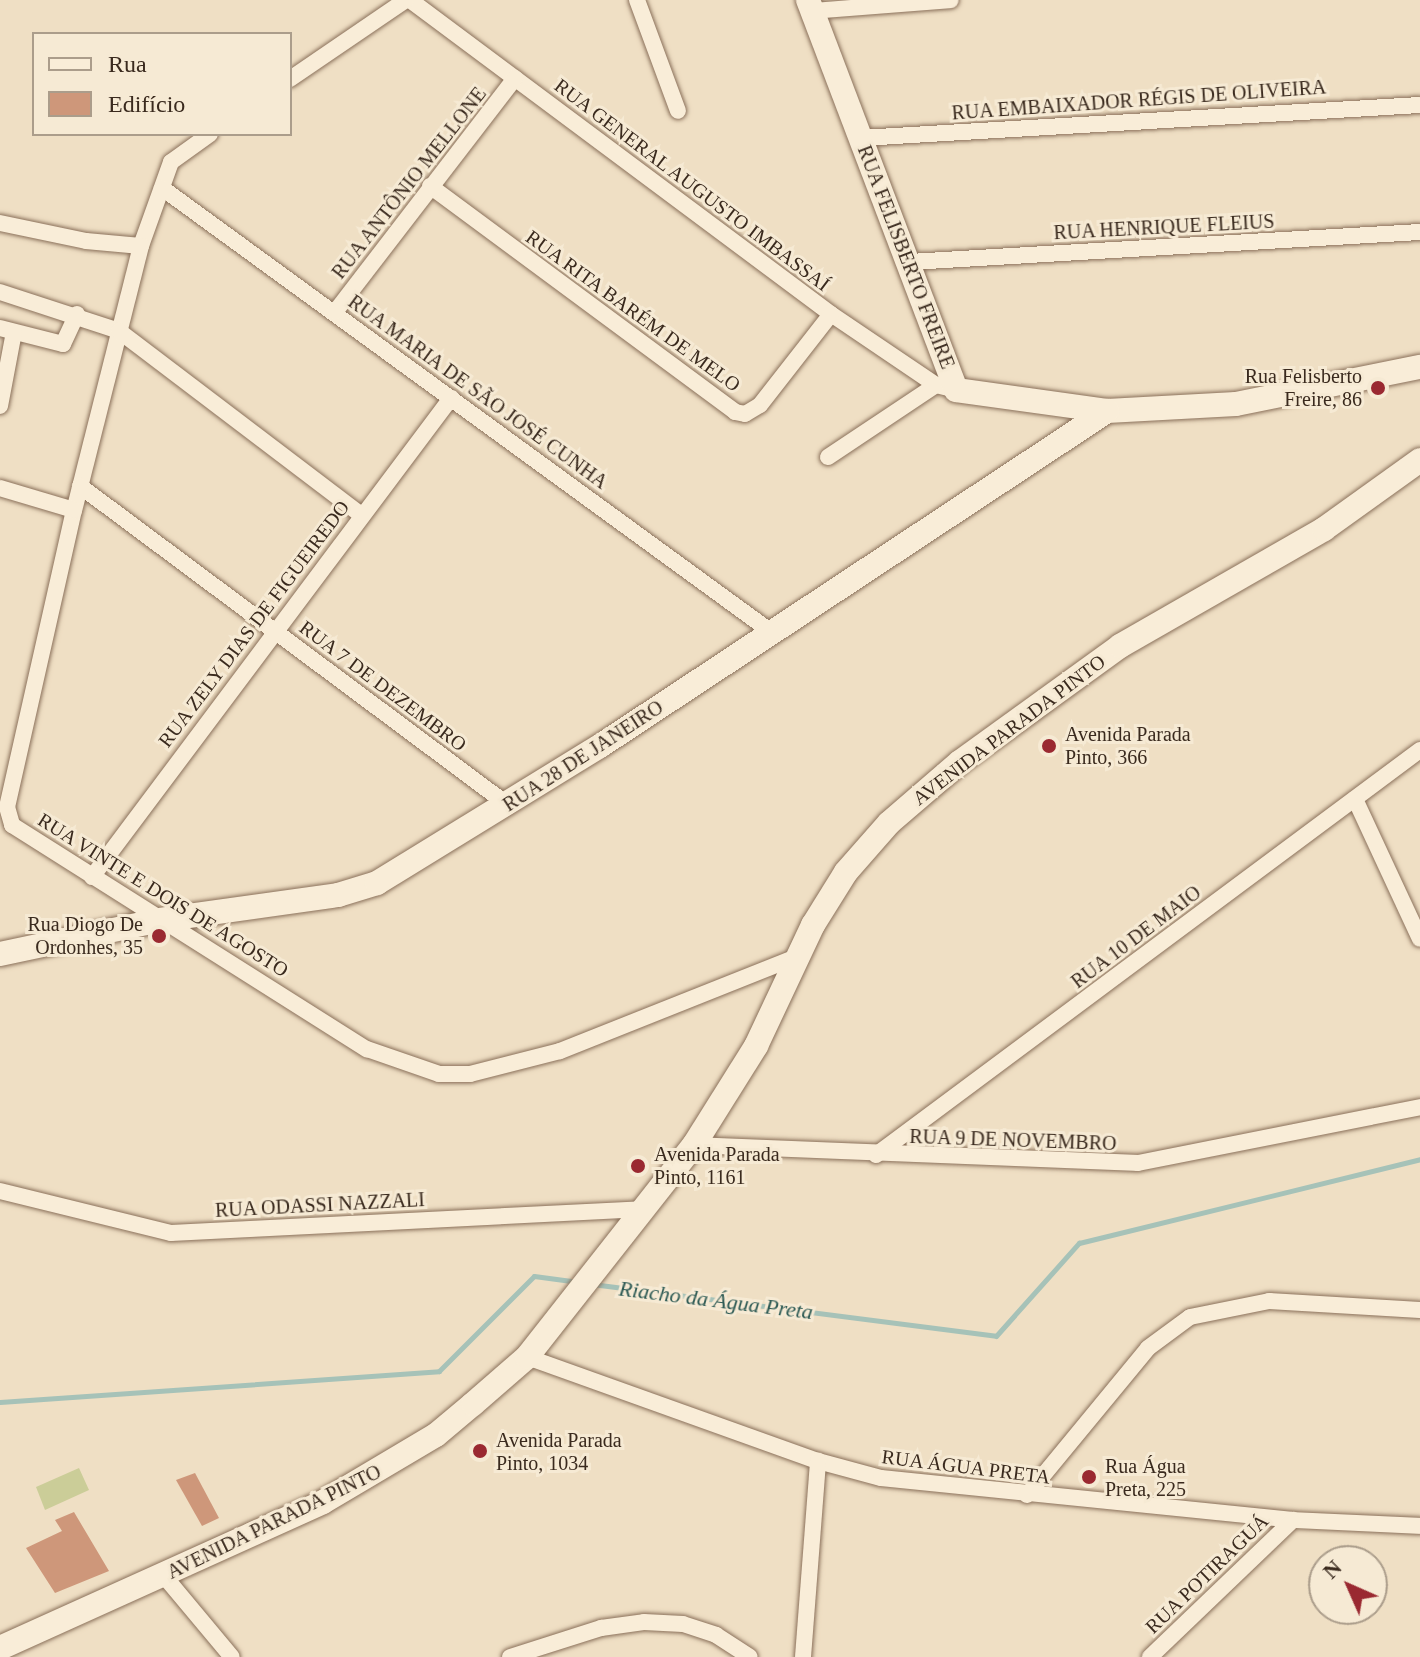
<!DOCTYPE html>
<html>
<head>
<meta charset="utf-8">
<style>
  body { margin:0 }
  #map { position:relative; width:1420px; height:1657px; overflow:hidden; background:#efdfc4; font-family:"Times New Roman",serif }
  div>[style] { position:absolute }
  .green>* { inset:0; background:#cbcd98 }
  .stream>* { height:5px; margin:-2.5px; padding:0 2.5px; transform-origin:2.5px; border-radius:2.5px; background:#a6c2b8 }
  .building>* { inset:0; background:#ce977a }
  .roads { filter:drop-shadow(0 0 2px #8a705a) drop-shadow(0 0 2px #8a705a) }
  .street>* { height:16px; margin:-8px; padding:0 8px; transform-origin:8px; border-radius:8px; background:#f9edd8 }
  .secondary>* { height:24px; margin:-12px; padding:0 12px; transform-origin:12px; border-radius:12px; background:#f9edd8 }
  .dots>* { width:22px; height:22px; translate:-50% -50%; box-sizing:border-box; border:4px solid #f6ead4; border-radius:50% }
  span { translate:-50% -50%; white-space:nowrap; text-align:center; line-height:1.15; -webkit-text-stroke:6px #f6ead4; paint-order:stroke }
  .street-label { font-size:20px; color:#3a2a1e }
  .poi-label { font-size:20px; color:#3a2a1e }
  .right { translate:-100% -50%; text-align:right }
  .left { translate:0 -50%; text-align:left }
  .water-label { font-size:22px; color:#2d5a54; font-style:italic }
  .legend { position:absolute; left:32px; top:32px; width:260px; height:104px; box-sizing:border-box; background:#f6ead4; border:2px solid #ab9d8b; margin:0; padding:10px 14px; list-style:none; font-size:24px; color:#3a2a1e }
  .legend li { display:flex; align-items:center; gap:16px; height:40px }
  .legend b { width:40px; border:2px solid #ab9d8b }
  .north { position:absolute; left:1308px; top:1545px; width:80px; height:80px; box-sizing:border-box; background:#f6ead4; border:2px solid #ab9d8b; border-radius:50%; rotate:315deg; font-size:22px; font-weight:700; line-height:32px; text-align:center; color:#3a2a1e }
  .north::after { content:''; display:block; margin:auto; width:28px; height:36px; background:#9a2931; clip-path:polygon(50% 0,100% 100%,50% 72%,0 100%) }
</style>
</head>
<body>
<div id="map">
  <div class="green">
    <div style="clip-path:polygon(79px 1468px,89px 1490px,45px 1510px,36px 1487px)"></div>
  </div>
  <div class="stream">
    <div style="left:592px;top:1284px;width:407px;rotate:7.3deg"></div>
    <div style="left:996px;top:1336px;width:125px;rotate:-48.3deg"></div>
    <div style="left:1079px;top:1243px;width:351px;rotate:-13.8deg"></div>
    <div style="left:0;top:1402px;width:440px;rotate:-4deg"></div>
    <div style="left:439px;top:1371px;width:134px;rotate:-45deg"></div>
    <div style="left:534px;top:1276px;width:45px;rotate:7.6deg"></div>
  </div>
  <div class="building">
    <div style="clip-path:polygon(195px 1473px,219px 1518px,202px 1526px,176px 1480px)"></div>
    <div style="clip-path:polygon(74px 1512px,109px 1571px,55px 1593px,26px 1548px,62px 1531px,55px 1520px)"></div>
  </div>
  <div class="roads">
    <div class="street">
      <div style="left:410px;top:0;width:525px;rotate:36.72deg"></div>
      <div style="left:831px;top:314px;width:127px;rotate:34.1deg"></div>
      <div style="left:936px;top:385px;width:21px;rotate:14deg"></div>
      <div style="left:637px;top:0;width:118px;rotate:69.7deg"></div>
      <div style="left:812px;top:11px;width:139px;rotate:-4.5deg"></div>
      <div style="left:290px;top:79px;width:140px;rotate:-34.3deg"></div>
      <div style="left:210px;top:134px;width:48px;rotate:144.3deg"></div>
      <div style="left:171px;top:162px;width:89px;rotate:109.7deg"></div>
      <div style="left:141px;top:246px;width:272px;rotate:104.2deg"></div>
      <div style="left:74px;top:510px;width:304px;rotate:102.7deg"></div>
      <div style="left:7px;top:807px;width:19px;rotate:74deg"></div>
      <div style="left:12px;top:825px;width:420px;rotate:32.3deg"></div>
      <div style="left:367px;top:1049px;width:76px;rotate:19.1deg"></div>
      <div style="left:439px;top:1074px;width:31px"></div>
      <div style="left:470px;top:1074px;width:93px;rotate:-14.3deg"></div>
      <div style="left:560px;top:1051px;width:252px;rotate:-21.7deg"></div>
      <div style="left:861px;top:138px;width:560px;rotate:-3.38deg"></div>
      <div style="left:430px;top:186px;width:380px;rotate:36.5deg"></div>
      <div style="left:735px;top:412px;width:10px;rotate:11deg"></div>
      <div style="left:745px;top:414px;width:17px;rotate:-31deg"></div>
      <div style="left:760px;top:405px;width:115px;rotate:-52deg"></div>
      <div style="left:162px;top:188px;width:752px;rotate:36.08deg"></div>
      <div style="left:0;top:223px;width:88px;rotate:11.8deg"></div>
      <div style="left:86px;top:241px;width:55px;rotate:5.2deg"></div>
      <div style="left:910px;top:262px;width:511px;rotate:-3.37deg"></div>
      <div style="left:0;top:292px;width:125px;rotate:18.1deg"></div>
      <div style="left:119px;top:331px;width:303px;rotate:37.2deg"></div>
      <div style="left:335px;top:312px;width:295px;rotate:-52.4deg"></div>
      <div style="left:0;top:328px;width:65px;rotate:14.3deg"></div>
      <div style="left:63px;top:344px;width:33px;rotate:-65deg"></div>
      <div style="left:0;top:406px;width:75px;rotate:-79.3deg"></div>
      <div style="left:828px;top:457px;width:130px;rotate:-33.7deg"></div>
      <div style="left:80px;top:486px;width:534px;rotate:36.7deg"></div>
      <div style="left:0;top:488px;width:77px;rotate:16.6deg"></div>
      <div style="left:1355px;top:799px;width:154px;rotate:65.1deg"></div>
      <div style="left:92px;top:877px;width:599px;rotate:-53.15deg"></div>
      <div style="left:694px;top:1145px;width:444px;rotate:2.3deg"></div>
      <div style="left:1138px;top:1163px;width:288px;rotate:-11.2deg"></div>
      <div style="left:876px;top:1155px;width:678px;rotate:-36.67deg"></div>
      <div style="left:0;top:1191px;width:176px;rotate:13.8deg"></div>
      <div style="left:171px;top:1233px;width:477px;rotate:-2.9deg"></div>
      <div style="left:527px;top:1357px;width:309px;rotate:19.7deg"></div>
      <div style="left:818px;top:1461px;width:65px;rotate:15.1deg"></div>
      <div style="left:881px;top:1478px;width:414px;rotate:5.8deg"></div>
      <div style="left:1293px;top:1520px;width:127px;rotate:2.7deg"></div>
      <div style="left:1027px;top:1495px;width:190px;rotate:-50.5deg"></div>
      <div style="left:1148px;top:1348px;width:52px;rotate:-36.4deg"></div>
      <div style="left:1190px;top:1317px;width:81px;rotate:-11.4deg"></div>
      <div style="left:1269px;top:1301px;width:151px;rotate:3.4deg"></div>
      <div style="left:165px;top:1577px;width:104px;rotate:50.1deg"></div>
      <div style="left:510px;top:1657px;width:96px;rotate:-17.7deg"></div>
      <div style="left:601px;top:1628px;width:43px;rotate:-7.9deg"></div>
      <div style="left:644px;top:1622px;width:39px;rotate:3deg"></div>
      <div style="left:683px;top:1624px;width:35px;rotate:18deg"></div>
      <div style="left:716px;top:1635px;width:40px;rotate:32.9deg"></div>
      <div style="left:803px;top:1657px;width:197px;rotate:-85.6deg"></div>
      <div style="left:1150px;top:1657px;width:198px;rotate:-43.8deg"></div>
    </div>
    <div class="secondary">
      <div style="left:808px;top:0;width:417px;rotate:69.2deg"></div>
      <div style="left:956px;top:390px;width:152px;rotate:7.9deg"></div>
      <div style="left:1107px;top:411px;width:129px;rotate:-3.1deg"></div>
      <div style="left:1236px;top:404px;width:188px;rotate:-11.4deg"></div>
      <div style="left:0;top:954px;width:164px;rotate:-12deg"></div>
      <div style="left:160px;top:920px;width:180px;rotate:-8deg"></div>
      <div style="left:338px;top:895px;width:41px;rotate:-17.1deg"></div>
      <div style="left:377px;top:883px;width:262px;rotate:-31.6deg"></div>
      <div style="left:600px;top:746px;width:608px;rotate:-33.45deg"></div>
      <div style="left:0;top:1648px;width:354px;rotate:-24.3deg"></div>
      <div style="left:323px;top:1502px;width:131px;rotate:-30.7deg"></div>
      <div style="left:436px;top:1435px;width:48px;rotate:-40deg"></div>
      <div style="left:473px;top:1404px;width:72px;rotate:-41deg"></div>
      <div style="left:527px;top:1357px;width:270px;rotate:-51.8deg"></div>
      <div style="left:694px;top:1145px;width:117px;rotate:-57.9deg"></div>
      <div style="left:756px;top:1046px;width:134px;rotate:-64.8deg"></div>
      <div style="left:813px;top:925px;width:62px;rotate:-58.1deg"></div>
      <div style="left:846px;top:872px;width:65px;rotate:-48.7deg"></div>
      <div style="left:889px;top:823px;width:94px;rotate:-40.7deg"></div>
      <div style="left:960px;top:762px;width:198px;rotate:-35.9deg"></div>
      <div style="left:1120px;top:646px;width:235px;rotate:-29.8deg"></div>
      <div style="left:1324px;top:529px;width:118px;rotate:-35.7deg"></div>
    </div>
  </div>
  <div class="dots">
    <div style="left:1378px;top:388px;background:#9a2931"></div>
    <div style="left:1049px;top:746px;background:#9a2931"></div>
    <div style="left:159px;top:936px;background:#9a2931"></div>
    <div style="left:638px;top:1166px;background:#9a2931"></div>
    <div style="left:480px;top:1451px;background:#9a2931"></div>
    <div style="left:1089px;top:1477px;background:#9a2931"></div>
  </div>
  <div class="street-label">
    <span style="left:1139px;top:100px;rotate:-4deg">RUA EMBAIXADOR RÉGIS DE OLIVEIRA</span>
    <span style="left:409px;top:183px;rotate:-52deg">RUA ANTÔNIO MELLONE</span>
    <span style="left:692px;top:185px;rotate:37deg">RUA GENERAL AUGUSTO IMBASSAÍ</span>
    <span style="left:1164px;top:227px;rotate:-3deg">RUA HENRIQUE FLEIUS</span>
    <span style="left:906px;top:257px;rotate:69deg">RUA FELISBERTO FREIRE</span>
    <span style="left:633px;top:311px;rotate:36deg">RUA RITA BARÉM DE MELO</span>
    <span style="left:478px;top:392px;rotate:36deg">RUA MARIA DE SÃO JOSÉ CUNHA</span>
    <span style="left:254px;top:624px;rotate:-53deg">RUA ZELY DIAS DE FIGUEIREDO</span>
    <span style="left:383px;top:686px;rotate:37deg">RUA 7 DE DEZEMBRO</span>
    <span style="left:1009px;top:730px;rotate:-37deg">AVENIDA PARADA PINTO</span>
    <span style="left:583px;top:756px;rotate:-33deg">RUA 28 DE JANEIRO</span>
    <span style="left:163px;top:895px;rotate:32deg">RUA VINTE E DOIS DE AGOSTO</span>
    <span style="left:1136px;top:937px;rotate:-37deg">RUA 10 DE MAIO</span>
    <span style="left:1013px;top:1140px;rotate:2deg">RUA 9 DE NOVEMBRO</span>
    <span style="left:320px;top:1205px;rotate:-3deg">RUA ODASSI NAZZALI</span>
    <span style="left:966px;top:1467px;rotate:7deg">RUA ÁGUA PRETA</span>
    <span style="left:274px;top:1522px;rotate:-26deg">AVENIDA PARADA PINTO</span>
    <span style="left:1207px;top:1574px;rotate:-44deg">RUA POTIRAGUÁ</span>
  </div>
  <div class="poi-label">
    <span class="right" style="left:1362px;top:388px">Rua Felisberto<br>Freire, 86</span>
    <span class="left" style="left:1065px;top:746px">Avenida Parada<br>Pinto, 366</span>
    <span class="right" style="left:143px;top:936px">Rua Diogo De<br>Ordonhes, 35</span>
    <span class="left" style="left:654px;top:1166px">Avenida Parada<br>Pinto, 1161</span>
    <span class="left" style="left:496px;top:1452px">Avenida Parada<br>Pinto, 1034</span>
    <span class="left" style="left:1105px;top:1478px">Rua Água<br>Preta, 225</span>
  </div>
  <div class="water-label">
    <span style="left:716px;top:1300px;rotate:7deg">Riacho da Água Preta</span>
  </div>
  <ul class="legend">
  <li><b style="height:10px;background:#f9edd8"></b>Rua</li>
  <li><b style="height:22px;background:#ce977a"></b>Edifício</li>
  </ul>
  <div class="north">N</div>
</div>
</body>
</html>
